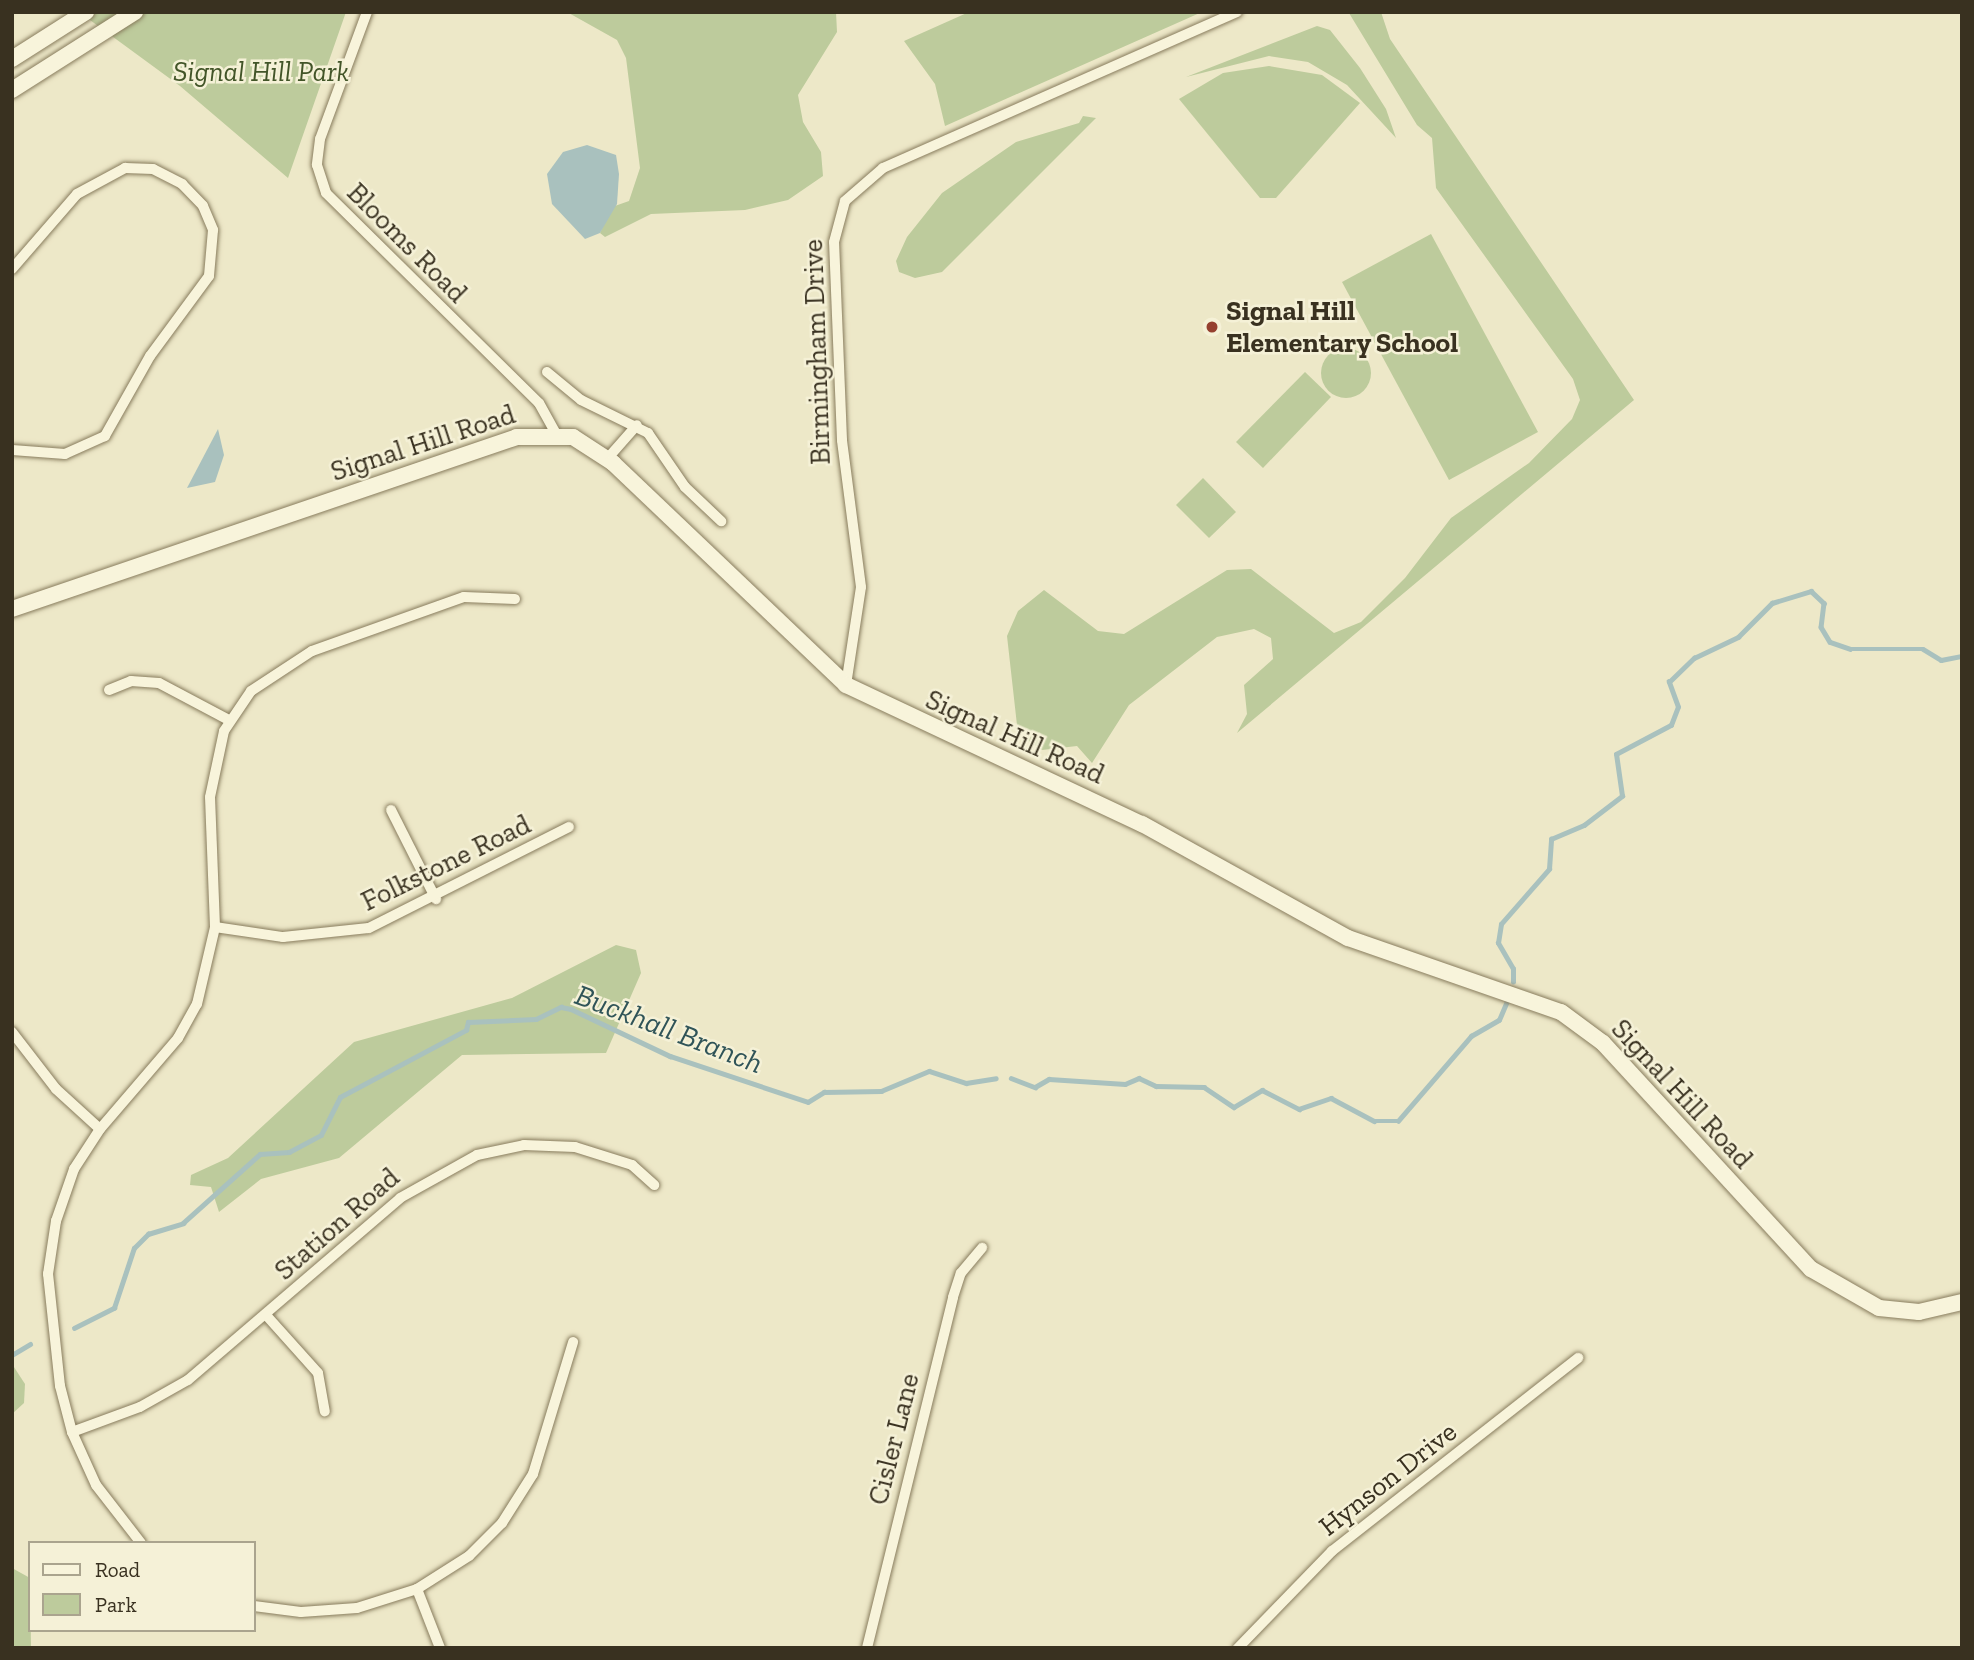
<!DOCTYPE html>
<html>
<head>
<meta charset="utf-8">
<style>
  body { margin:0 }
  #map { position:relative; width:1974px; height:1660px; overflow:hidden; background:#ede8c8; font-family:"Zilla Slab",serif }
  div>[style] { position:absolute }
  .green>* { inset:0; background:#bdcb9c }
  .round { border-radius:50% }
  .water>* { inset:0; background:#a9c1be }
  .stream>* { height:4.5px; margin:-2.25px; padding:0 2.25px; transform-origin:2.25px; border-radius:2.25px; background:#a9c1be }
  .roads { filter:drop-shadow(0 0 2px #887c5d) drop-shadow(0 0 2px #887c5d) }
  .minor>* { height:10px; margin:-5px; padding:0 5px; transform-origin:5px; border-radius:5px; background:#f8f4db }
  .secondary>* { height:16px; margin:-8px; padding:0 8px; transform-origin:8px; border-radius:8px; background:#f8f4db }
  .dots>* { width:19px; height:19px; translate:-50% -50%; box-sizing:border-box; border:4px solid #f5f1d7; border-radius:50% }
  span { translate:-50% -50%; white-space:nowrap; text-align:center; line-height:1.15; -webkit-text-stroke:5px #f5f1d7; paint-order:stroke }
  .park-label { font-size:28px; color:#425528; font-style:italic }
  .street-label { font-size:28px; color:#393120 }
  .poi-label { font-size:28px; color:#393120; font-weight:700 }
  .left { translate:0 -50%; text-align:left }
  .water-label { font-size:30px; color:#305458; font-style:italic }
  .frame { position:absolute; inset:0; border:14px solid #393120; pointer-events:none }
  .legend { position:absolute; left:28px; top:1541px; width:228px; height:91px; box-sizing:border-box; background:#f5f1d7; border:2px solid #aaa48e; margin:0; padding:9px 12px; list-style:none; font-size:21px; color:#393120 }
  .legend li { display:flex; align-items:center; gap:14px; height:35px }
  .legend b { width:35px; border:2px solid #aaa48e }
</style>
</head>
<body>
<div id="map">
  <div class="green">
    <div style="clip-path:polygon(79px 12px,346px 12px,288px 178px,180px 86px)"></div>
    <div style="clip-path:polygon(567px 12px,836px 12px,837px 32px,798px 95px,803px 122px,821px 152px,823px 176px,788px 200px,745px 210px,651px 214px,605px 237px,600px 233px,612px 207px,629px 201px,640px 168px,626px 58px,617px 40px)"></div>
    <div style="clip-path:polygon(969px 12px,1202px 12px,945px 126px,935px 84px,904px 41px)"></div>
    <div style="clip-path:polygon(1381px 12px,1390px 39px,1634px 400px,1237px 733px,1247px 714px,1244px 685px,1273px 659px,1271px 638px,1254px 629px,1217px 637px,1129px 705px,1092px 763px,1077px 746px,1042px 750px,1018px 734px,1007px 636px,1018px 611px,1044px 590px,1098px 631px,1124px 634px,1227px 570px,1251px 569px,1334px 633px,1361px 622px,1405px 578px,1451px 518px,1529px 463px,1572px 419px,1580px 400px,1573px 379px,1436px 188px,1432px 138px,1417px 125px,1349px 13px)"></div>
    <div style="clip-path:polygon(1317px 26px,1330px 30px,1360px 68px,1386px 109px,1396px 138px,1347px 85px,1308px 62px,1269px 56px,1186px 77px)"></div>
    <div style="clip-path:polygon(1269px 66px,1322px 75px,1360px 103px,1276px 198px,1260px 198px,1179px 99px,1223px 73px)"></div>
    <div style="clip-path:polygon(1083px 116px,1096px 118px,942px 272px,915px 278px,899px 272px,896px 261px,907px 237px,942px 193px,1016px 142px,1079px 123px)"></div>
    <div style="clip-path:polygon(1431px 234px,1538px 432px,1449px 480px,1342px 282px)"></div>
    <div class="round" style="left:1321px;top:348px;width:50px;height:50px"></div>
    <div style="clip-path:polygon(1305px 372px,1331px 397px,1263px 468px,1236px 442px)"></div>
    <div style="clip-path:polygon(1203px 478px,1236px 512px,1209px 538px,1176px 505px)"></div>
    <div style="clip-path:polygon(616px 945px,636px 950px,641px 973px,606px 1053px,462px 1055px,339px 1158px,261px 1179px,219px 1212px,211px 1187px,190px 1185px,191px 1175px,228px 1158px,354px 1042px,512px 998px)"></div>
    <div style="clip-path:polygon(12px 1364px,25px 1384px,24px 1403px,12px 1414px)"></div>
    <div style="clip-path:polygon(12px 1568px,30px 1578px,31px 1648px,12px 1648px)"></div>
  </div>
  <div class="water">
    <div style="clip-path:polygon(587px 145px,616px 155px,619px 174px,617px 204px,600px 233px,585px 239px,552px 204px,547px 174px,563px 152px)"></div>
    <div style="clip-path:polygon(218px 429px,224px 455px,215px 482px,187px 488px)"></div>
  </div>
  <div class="stream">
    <div style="left:1513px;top:982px;width:13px;rotate:-90deg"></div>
    <div style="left:1513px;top:969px;width:30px;rotate:-120deg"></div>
    <div style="left:1498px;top:943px;width:19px;rotate:-81deg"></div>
    <div style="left:1501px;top:924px;width:73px;rotate:-48.9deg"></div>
    <div style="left:1549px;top:869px;width:30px;rotate:-86deg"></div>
    <div style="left:1551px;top:839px;width:36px;rotate:-23deg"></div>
    <div style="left:1584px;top:825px;width:48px;rotate:-37.3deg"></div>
    <div style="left:1622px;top:796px;width:42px;rotate:-98.1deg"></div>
    <div style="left:1616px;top:754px;width:62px;rotate:-27.8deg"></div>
    <div style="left:1671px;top:725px;width:19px;rotate:-69deg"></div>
    <div style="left:1678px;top:707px;width:27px;rotate:-110deg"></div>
    <div style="left:1669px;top:682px;width:35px;rotate:-44deg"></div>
    <div style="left:1694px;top:658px;width:49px;rotate:-25.5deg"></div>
    <div style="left:1738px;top:637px;width:48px;rotate:-45deg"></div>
    <div style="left:1772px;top:603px;width:41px;rotate:-17.1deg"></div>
    <div style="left:1811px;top:591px;width:18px;rotate:43deg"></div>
    <div style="left:1824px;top:603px;width:24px;rotate:97deg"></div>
    <div style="left:1821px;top:627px;width:17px;rotate:59deg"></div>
    <div style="left:1830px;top:642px;width:21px;rotate:19deg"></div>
    <div style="left:1850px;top:649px;width:73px"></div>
    <div style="left:1923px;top:649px;width:21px;rotate:31deg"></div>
    <div style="left:1941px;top:660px;width:21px;rotate:-11deg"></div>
    <div style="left:1011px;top:1078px;width:26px;rotate:21deg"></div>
    <div style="left:1035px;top:1087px;width:16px;rotate:-30deg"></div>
    <div style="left:1049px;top:1079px;width:76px;rotate:3.8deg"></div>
    <div style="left:1125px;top:1084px;width:15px;rotate:-23deg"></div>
    <div style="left:1139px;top:1078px;width:19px;rotate:25deg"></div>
    <div style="left:1156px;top:1086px;width:48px;rotate:1.2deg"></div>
    <div style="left:1204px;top:1087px;width:36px;rotate:34deg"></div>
    <div style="left:1234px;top:1107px;width:33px;rotate:-31deg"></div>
    <div style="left:1262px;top:1090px;width:42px;rotate:27.2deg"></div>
    <div style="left:1299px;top:1109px;width:34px;rotate:-19deg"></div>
    <div style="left:1331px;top:1098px;width:49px;rotate:28.1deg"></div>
    <div style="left:1374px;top:1121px;width:24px"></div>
    <div style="left:1398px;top:1121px;width:112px;rotate:-49.3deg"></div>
    <div style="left:1471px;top:1036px;width:32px;rotate:-30deg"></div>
    <div style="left:1499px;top:1020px;width:23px;rotate:-67deg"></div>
    <div style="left:74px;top:1328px;width:45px;rotate:-26.6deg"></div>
    <div style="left:114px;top:1308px;width:63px;rotate:-71.6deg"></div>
    <div style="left:134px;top:1248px;width:20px;rotate:-45deg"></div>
    <div style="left:148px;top:1234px;width:37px;rotate:-17deg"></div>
    <div style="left:183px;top:1223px;width:103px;rotate:-41.9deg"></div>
    <div style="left:260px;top:1154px;width:29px;rotate:-4deg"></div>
    <div style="left:289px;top:1152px;width:36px;rotate:-28deg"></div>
    <div style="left:321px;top:1135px;width:42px;rotate:-63.4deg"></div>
    <div style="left:340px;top:1097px;width:143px;rotate:-28deg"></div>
    <div style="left:466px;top:1030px;width:8px;rotate:-76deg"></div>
    <div style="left:468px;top:1022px;width:68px;rotate:-2.5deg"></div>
    <div style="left:536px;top:1019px;width:28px;rotate:-26deg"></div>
    <div style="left:561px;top:1007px;width:10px;rotate:11deg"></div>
    <div style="left:571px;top:1009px;width:110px;rotate:25.4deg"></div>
    <div style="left:670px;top:1056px;width:145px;rotate:18.4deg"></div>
    <div style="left:808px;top:1102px;width:19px;rotate:-32deg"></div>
    <div style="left:824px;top:1092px;width:57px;rotate:-1deg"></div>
    <div style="left:881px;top:1091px;width:52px;rotate:-22.6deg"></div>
    <div style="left:929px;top:1071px;width:39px;rotate:18deg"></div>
    <div style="left:966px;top:1083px;width:30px;rotate:-9deg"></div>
    <div style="left:12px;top:1355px;width:21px;rotate:-31deg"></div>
  </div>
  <div class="roads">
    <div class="minor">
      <div style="left:367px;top:12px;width:135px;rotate:110.3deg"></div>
      <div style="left:320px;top:139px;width:26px;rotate:97deg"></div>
      <div style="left:317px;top:165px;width:29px;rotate:72deg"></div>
      <div style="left:326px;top:193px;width:299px;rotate:44.6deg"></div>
      <div style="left:539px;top:403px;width:35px;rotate:61deg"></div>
      <div style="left:12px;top:269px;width:99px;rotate:-49.1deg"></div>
      <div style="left:77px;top:194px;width:55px;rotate:-28.4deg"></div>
      <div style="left:125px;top:168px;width:28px;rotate:2deg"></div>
      <div style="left:153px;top:169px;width:33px;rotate:27deg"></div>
      <div style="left:182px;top:184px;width:30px;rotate:46deg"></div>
      <div style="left:203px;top:206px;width:26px;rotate:67deg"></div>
      <div style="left:213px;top:230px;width:46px;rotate:95deg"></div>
      <div style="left:209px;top:276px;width:99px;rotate:126.4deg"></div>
      <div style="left:150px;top:356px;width:92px;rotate:119.4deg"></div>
      <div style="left:105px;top:436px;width:44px;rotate:155.8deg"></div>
      <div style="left:65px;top:454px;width:53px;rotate:-175.7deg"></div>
      <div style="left:547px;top:372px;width:44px;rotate:39.5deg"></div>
      <div style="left:581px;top:400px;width:75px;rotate:26.2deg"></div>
      <div style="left:648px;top:433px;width:65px;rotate:55.6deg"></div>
      <div style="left:685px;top:487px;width:50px;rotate:43.4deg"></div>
      <div style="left:607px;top:459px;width:45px;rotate:-48.6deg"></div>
      <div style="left:846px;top:685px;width:99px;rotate:-81.3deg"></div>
      <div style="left:861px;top:587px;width:148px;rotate:-97.4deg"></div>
      <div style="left:842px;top:440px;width:198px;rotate:-92.3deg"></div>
      <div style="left:834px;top:242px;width:42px;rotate:-75deg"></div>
      <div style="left:845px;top:201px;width:50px;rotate:-41deg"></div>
      <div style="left:883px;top:168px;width:387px;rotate:-23.8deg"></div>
      <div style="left:109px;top:690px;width:24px;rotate:-22deg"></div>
      <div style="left:131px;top:681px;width:28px;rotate:4deg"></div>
      <div style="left:159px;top:683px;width:79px;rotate:27.9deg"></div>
      <div style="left:391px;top:810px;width:100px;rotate:63.2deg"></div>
      <div style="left:215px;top:927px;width:69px;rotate:8.4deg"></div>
      <div style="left:283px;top:937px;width:86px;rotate:-6deg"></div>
      <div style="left:369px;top:928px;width:224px;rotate:-26.8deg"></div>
      <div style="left:12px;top:1032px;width:72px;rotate:52.3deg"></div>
      <div style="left:56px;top:1089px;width:59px;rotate:42.3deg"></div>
      <div style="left:266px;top:1315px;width:78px;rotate:48.1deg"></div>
      <div style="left:318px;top:1373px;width:39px;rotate:80deg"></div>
      <div style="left:72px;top:1432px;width:72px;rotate:-20.2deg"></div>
      <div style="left:140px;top:1407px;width:55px;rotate:-29.4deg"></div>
      <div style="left:188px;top:1380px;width:279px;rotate:-40.6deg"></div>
      <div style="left:400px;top:1198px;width:88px;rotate:-29.2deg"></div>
      <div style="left:477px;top:1155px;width:48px;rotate:-12deg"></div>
      <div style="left:524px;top:1145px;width:51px;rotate:2.2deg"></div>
      <div style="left:575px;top:1147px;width:60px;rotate:17.5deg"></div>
      <div style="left:632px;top:1165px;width:30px;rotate:42deg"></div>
      <div style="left:141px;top:1543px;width:73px;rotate:-127.8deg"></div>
      <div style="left:96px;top:1485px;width:58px;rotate:-114.4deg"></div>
      <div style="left:72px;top:1432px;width:48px;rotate:-104.6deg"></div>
      <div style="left:60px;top:1386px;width:113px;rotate:-96.1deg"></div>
      <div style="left:48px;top:1274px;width:54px;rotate:-81.4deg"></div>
      <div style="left:56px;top:1221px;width:55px;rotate:-70.9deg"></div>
      <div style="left:74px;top:1169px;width:48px;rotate:-57deg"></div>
      <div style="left:100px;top:1129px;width:120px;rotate:-49.4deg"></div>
      <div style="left:178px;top:1038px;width:39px;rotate:-61deg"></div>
      <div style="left:197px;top:1004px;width:79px;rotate:-76.8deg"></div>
      <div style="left:215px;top:927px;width:130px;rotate:-92.2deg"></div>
      <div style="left:210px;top:797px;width:67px;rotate:-78deg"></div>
      <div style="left:224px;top:731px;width:48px;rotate:-56deg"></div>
      <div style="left:251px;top:691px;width:73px;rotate:-33.3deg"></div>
      <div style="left:312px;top:651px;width:161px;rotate:-19.6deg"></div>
      <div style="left:464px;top:597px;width:51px;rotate:2.2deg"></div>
      <div style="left:417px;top:1589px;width:63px;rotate:68.7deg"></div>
      <div style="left:254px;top:1606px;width:47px;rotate:7.3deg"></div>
      <div style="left:301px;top:1612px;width:56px;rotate:-4.1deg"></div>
      <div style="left:357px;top:1608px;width:63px;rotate:-17.6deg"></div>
      <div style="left:417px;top:1589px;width:62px;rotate:-32.4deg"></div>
      <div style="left:469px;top:1556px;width:47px;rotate:-45deg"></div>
      <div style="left:502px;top:1523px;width:58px;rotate:-57.7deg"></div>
      <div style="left:533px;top:1474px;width:138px;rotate:-73.1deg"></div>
      <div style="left:867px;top:1648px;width:361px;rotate:-76.2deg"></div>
      <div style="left:953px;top:1297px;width:25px;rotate:-72deg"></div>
      <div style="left:961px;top:1273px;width:33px;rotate:-50deg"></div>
      <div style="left:1238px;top:1648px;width:135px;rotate:-45.9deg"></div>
      <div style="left:1332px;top:1551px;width:313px;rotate:-38.1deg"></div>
    </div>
    <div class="secondary">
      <div style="left:12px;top:59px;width:88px;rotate:-32.4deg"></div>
      <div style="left:12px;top:90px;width:146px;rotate:-32.4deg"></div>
      <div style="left:12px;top:609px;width:533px;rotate:-18.81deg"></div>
      <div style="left:517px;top:437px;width:56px"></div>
      <div style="left:573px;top:437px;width:48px;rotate:33deg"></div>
      <div style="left:613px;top:463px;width:322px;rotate:43.6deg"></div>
      <div style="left:846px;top:685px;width:327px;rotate:25.2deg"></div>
      <div style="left:1142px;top:824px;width:235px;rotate:29deg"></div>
      <div style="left:1348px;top:938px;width:225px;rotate:19.2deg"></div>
      <div style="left:1561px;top:1012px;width:52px;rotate:36.4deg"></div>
      <div style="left:1603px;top:1043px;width:307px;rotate:47.4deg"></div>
      <div style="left:1811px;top:1269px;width:78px;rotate:29.8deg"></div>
      <div style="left:1879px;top:1308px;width:40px;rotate:5.7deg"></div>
      <div style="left:1919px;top:1312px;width:44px;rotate:-13.1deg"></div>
    </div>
  </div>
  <div class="dots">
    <div style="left:1212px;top:327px;background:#95402f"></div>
  </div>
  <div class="park-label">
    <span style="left:261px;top:72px">Signal Hill Park</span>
  </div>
  <div class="street-label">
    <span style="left:407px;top:243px;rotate:45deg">Blooms Road</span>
    <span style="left:817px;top:352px;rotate:-92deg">Birmingham Drive</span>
    <span style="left:423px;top:443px;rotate:-18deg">Signal Hill Road</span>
    <span style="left:1015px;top:737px;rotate:24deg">Signal Hill Road</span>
    <span style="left:446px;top:863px;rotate:-26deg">Folkstone Road</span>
    <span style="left:1682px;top:1094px;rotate:47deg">Signal Hill Road</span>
    <span style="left:337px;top:1224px;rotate:-41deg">Station Road</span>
    <span style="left:894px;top:1439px;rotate:-76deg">Cisler Lane</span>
    <span style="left:1388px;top:1479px;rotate:-38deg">Hynson Drive</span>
  </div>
  <div class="poi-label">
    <span class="left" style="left:1226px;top:327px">Signal Hill<br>Elementary School</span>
  </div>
  <div class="water-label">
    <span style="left:669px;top:1029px;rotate:21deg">Buckhall Branch</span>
  </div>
  <div class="frame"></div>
  <ul class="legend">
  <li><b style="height:9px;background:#f8f4db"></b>Road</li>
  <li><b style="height:19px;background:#bdcb9c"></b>Park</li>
  </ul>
</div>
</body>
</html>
